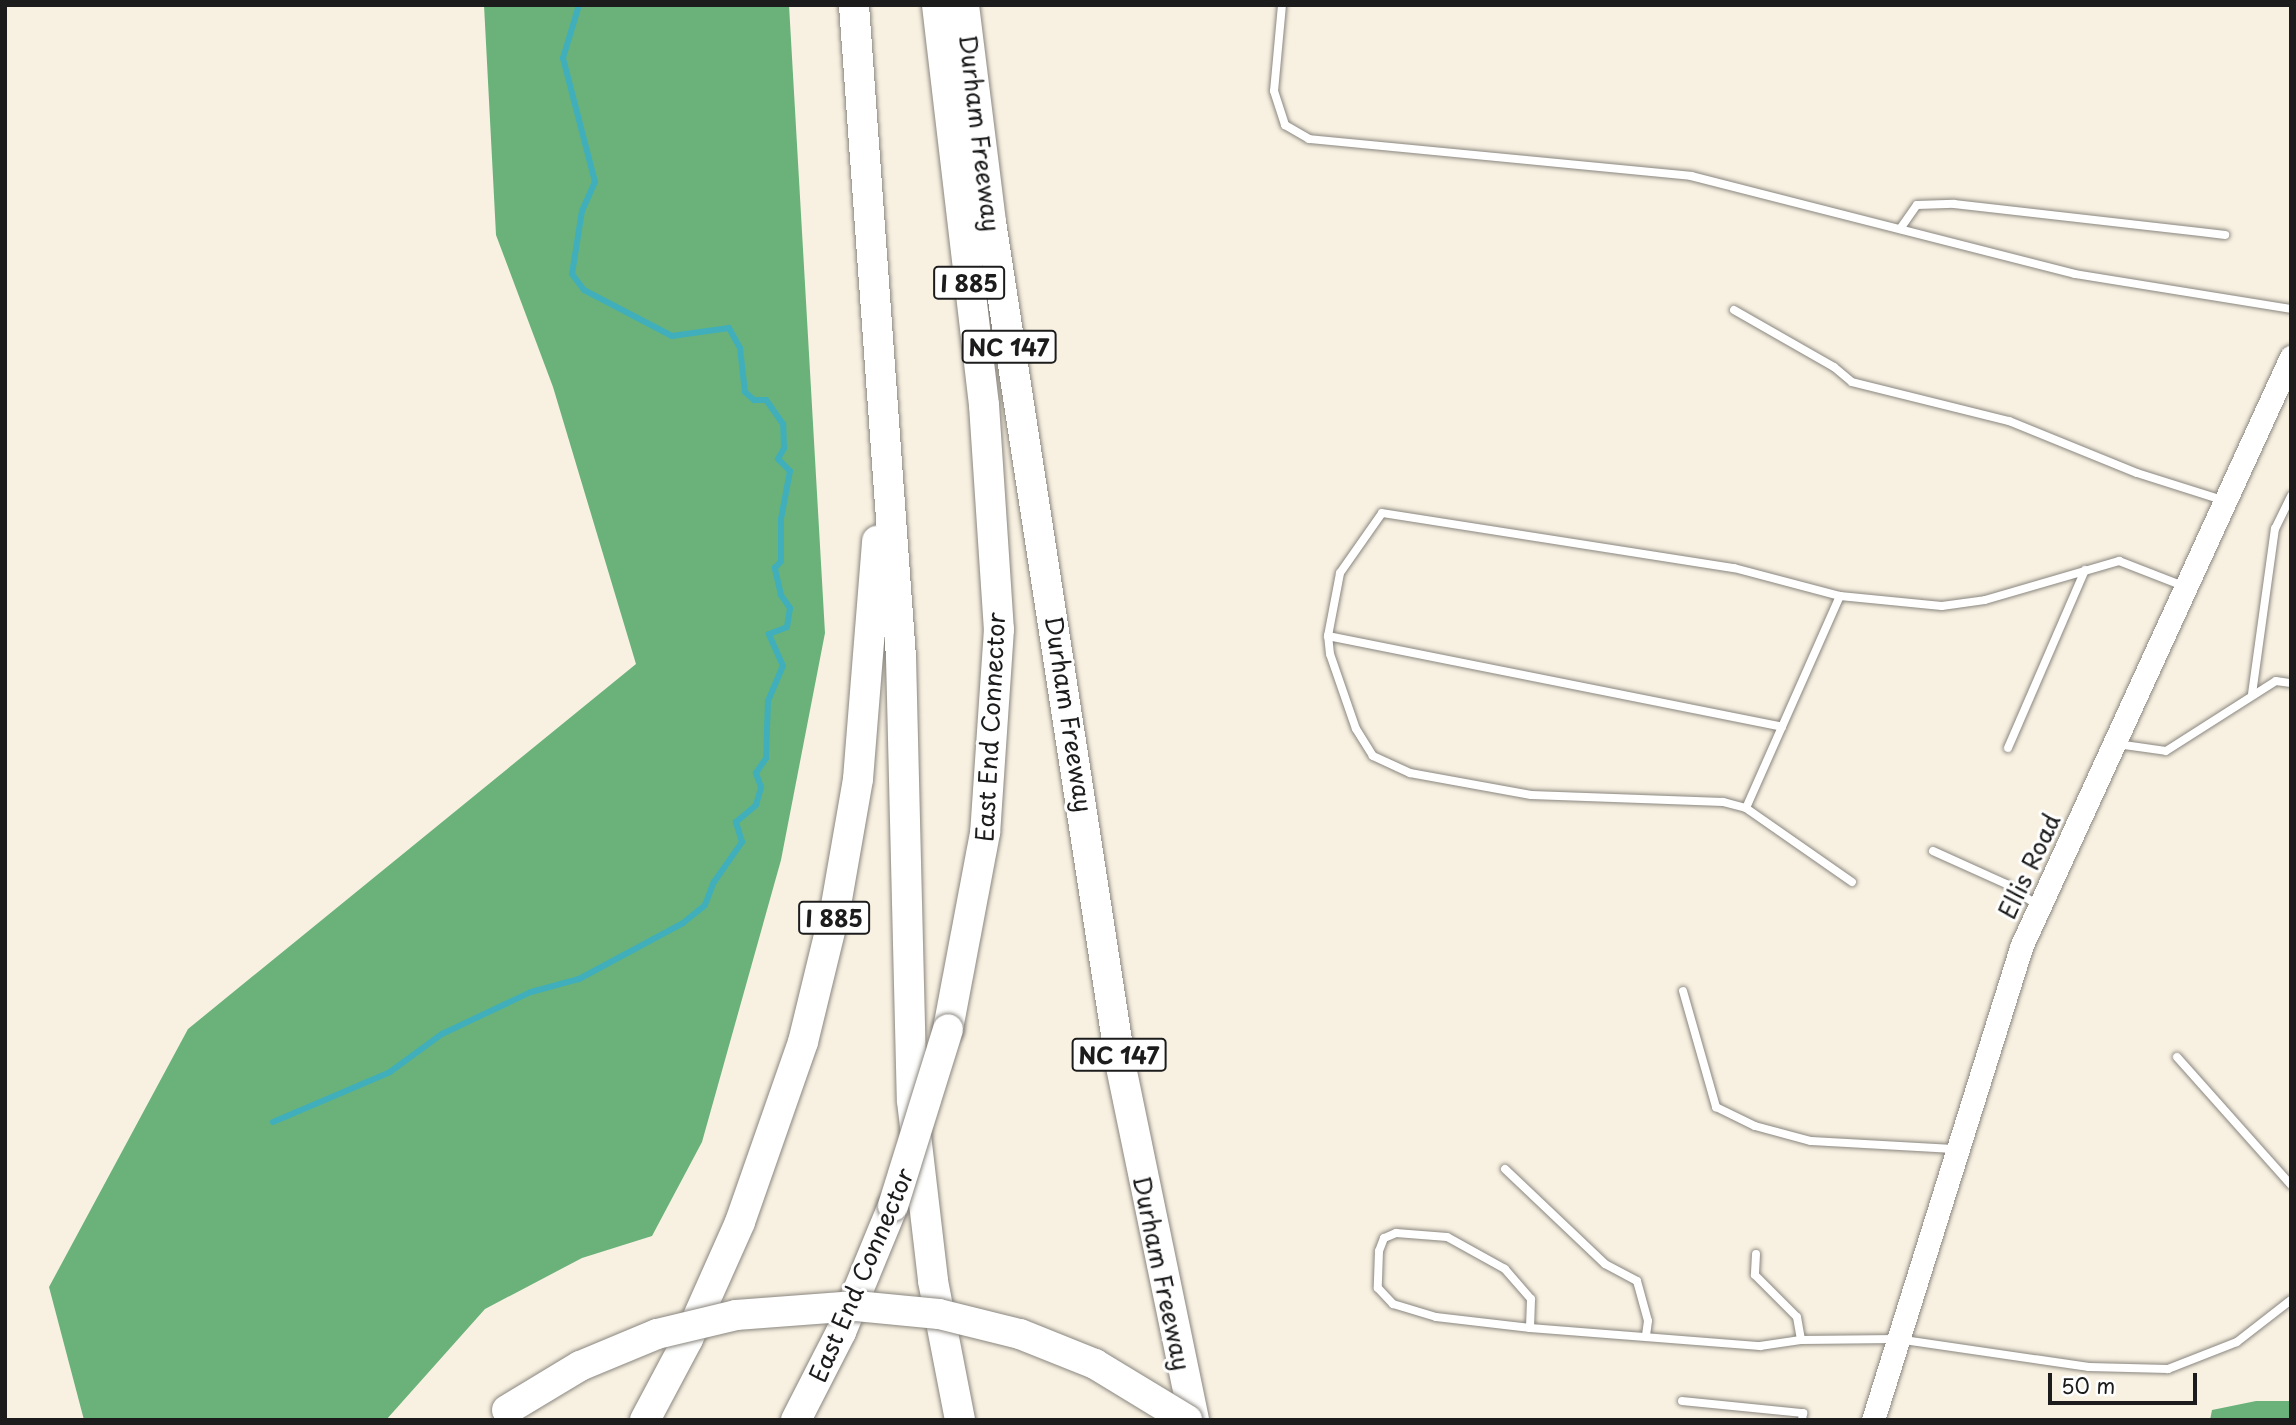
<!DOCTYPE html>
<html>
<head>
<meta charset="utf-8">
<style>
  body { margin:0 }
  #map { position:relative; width:2296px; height:1425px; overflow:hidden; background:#f8f1e2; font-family:"Playpen Sans",sans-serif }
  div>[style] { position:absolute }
  .forest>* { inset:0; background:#6ab279 }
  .stream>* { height:6px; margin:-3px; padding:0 3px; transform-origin:3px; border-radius:3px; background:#40afbb }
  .roads { filter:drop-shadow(0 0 2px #8a867f) drop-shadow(0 0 2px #8a867f) }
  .service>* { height:8px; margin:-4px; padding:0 4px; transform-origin:4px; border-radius:4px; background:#fff }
  .secondary>* { height:23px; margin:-11.5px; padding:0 11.5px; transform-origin:11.5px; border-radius:11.5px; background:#fff }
  .motorway>* { height:30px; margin:-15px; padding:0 15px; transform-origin:15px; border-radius:15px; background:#fff }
  .bridges { filter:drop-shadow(0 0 2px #8a867f) drop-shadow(0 0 2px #8a867f) }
  .motorway-bridge>* { height:30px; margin:-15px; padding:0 15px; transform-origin:15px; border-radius:15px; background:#fff }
  span { translate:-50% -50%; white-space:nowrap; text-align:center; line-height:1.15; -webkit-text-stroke:6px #fff; paint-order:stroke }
  .shield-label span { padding:2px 5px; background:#fff; border:2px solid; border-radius:5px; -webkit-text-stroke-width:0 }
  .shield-label { font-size:23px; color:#1c1c1c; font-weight:700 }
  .street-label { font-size:24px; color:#1c1c1c }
  .frame { position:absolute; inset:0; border:7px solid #1c1c1c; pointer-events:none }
  .scale { position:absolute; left:2048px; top:1373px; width:149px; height:32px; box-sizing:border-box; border:4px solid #1c1c1c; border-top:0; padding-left:9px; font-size:21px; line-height:24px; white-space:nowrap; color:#1c1c1c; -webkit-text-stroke:5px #fff; paint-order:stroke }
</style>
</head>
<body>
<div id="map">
  <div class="forest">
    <div style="clip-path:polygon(484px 5px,789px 5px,825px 633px,781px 860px,702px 1142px,652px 1236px,582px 1258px,485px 1309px,386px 1420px,84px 1420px,49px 1287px,188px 1029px,636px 664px,553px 387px,496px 235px)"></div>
    <div style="clip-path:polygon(2256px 1401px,2291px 1401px,2291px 1420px,2210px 1420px,2212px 1410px)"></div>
  </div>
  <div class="stream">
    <div style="left:273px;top:1122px;width:127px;rotate:-23.1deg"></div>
    <div style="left:390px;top:1072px;width:64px;rotate:-36.2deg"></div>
    <div style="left:442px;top:1034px;width:98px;rotate:-25.3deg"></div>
    <div style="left:531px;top:992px;width:50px;rotate:-15.2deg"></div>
    <div style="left:579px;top:979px;width:118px;rotate:-28.3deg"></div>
    <div style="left:683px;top:923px;width:28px;rotate:-39deg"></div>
    <div style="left:705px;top:905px;width:25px;rotate:-69deg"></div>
    <div style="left:714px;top:882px;width:49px;rotate:-55deg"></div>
    <div style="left:742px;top:842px;width:21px;rotate:-107deg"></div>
    <div style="left:736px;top:822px;width:26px;rotate:-40deg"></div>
    <div style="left:756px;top:805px;width:19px;rotate:-74deg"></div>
    <div style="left:761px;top:787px;width:15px;rotate:-110deg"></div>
    <div style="left:756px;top:773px;width:18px;rotate:-56deg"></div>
    <div style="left:766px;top:758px;width:57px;rotate:-88deg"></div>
    <div style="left:768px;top:701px;width:38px;rotate:-67deg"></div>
    <div style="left:783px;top:666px;width:35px;rotate:-114deg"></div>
    <div style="left:769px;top:634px;width:19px;rotate:-21deg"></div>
    <div style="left:787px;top:627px;width:19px;rotate:-81deg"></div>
    <div style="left:790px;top:608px;width:16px;rotate:-125deg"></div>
    <div style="left:781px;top:595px;width:28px;rotate:-103deg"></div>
    <div style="left:775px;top:568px;width:9px;rotate:-49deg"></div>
    <div style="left:781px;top:561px;width:42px;rotate:-90deg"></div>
    <div style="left:781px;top:519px;width:49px;rotate:-79.4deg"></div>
    <div style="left:790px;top:471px;width:17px;rotate:-135deg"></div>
    <div style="left:778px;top:459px;width:13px;rotate:-61deg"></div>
    <div style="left:784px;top:448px;width:24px;rotate:-92deg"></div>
    <div style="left:783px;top:424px;width:29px;rotate:-125deg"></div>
    <div style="left:766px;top:400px;width:12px;rotate:180deg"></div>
    <div style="left:754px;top:400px;width:12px;rotate:-138deg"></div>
    <div style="left:745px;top:392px;width:44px;rotate:-96.5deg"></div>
    <div style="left:740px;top:348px;width:23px;rotate:-119deg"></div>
    <div style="left:729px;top:328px;width:58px;rotate:172deg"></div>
    <div style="left:672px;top:336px;width:99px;rotate:-152.4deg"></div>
    <div style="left:584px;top:290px;width:20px;rotate:-127deg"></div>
    <div style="left:572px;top:274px;width:64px;rotate:-81deg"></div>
    <div style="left:582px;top:211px;width:32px;rotate:-66deg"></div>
    <div style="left:595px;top:182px;width:128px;rotate:-104.5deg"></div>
    <div style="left:563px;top:58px;width:55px;rotate:-73.2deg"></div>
  </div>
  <div class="roads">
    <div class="service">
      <div style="left:1282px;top:5px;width:86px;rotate:95.3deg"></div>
      <div style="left:1274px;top:91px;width:36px;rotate:72deg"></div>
      <div style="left:1285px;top:125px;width:28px;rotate:30deg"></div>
      <div style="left:1309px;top:139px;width:384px;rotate:5.5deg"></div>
      <div style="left:1691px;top:176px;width:396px;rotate:14.3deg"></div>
      <div style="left:2075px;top:274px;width:219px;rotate:9.2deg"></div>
      <div style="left:1900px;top:229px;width:29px;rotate:-55deg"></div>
      <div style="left:1917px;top:205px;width:37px;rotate:-2deg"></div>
      <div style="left:1954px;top:204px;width:273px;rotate:6.5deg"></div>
      <div style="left:1734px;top:310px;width:115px;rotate:29.7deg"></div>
      <div style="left:1834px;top:367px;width:23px;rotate:40deg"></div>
      <div style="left:1852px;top:382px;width:162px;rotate:14deg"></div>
      <div style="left:2009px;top:421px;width:138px;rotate:22.1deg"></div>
      <div style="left:2137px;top:473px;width:89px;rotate:17.6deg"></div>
      <div style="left:1328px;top:636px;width:463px;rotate:11.3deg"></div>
      <div style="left:2252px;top:694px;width:167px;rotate:-82.1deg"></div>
      <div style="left:2275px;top:529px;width:37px;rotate:-64deg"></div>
      <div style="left:2117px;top:744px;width:49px;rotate:8.1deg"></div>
      <div style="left:2166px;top:751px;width:130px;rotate:-32.5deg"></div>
      <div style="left:2276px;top:681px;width:15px;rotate:8deg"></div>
      <div style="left:2008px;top:748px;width:194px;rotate:-66.6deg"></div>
      <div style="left:1746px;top:808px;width:232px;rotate:-66.1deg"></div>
      <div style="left:1933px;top:851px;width:80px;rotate:24.3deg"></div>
      <div style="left:2006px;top:884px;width:37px;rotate:34deg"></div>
      <div style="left:1852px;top:882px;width:129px;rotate:-145.1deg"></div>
      <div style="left:1746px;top:808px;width:24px;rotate:-165deg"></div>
      <div style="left:1723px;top:802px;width:192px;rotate:-177.9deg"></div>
      <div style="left:1531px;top:795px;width:123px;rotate:-169.7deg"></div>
      <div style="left:1410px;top:773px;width:41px;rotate:-155.3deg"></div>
      <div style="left:1373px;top:756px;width:32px;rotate:-122deg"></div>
      <div style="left:1356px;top:729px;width:79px;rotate:-109.1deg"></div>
      <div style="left:1330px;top:654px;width:18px;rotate:-96deg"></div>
      <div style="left:1328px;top:636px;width:64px;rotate:-79.2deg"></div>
      <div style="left:1340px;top:573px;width:73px;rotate:-55deg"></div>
      <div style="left:1382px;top:513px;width:356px;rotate:8.9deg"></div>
      <div style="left:1734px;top:568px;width:110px;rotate:14.8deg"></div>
      <div style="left:1840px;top:596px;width:102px;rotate:5.6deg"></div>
      <div style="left:1942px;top:606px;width:43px;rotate:-7.9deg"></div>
      <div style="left:1985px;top:600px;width:140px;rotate:-16.2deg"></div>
      <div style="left:2119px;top:561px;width:69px;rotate:21.3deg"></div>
      <div style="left:1683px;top:991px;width:121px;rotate:74.1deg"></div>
      <div style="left:1716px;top:1107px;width:43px;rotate:26deg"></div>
      <div style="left:1755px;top:1126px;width:58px;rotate:15deg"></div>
      <div style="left:1811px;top:1141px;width:143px;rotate:3.2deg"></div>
      <div style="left:2177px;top:1057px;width:171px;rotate:48.3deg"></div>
      <div style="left:1505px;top:1169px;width:138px;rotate:43.5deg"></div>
      <div style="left:1605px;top:1264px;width:36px;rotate:28deg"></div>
      <div style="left:1637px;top:1281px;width:41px;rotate:74.6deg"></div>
      <div style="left:1648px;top:1321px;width:14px;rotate:98deg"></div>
      <div style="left:1756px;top:1254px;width:21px;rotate:93deg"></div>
      <div style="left:1755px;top:1275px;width:59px;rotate:45deg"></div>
      <div style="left:1797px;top:1317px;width:23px;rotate:80deg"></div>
      <div style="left:1530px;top:1328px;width:29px;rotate:-88deg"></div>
      <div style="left:1531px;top:1299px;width:40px;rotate:-131deg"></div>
      <div style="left:1505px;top:1269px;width:66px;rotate:-151.1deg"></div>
      <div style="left:1447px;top:1237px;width:51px;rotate:-175.5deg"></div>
      <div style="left:1396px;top:1233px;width:13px;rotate:157deg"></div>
      <div style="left:1384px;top:1238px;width:14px;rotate:111deg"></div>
      <div style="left:1379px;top:1251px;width:37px;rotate:92deg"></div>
      <div style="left:1378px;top:1288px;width:22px;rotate:47deg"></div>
      <div style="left:1393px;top:1304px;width:45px;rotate:16.8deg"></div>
      <div style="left:1436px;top:1317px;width:95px;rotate:6.7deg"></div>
      <div style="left:1530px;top:1328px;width:231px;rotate:4.5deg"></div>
      <div style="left:1760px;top:1346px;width:41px;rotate:-8.3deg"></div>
      <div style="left:1801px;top:1340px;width:96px;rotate:-0.6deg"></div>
      <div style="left:1897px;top:1339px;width:194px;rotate:8.3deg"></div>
      <div style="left:2089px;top:1367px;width:79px;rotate:1.5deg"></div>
      <div style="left:2168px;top:1369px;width:74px;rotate:-21.4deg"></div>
      <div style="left:2237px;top:1342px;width:68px;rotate:-37.9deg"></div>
      <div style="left:1682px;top:1401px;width:122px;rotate:5.7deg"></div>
      <div style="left:1803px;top:1413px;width:7px;rotate:98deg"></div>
    </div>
    <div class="secondary">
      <div style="left:1873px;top:1420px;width:496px;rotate:-72.6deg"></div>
      <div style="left:2021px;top:947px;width:649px;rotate:-65.41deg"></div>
    </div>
    <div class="motorway">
      <div style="left:854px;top:5px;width:654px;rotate:85.88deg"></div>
      <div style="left:901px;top:657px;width:444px;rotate:88.6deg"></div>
      <div style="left:912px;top:1101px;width:181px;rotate:83.3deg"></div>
      <div style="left:933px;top:1281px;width:142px;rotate:79deg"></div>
      <div style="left:937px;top:5px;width:403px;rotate:83.3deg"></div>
      <div style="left:984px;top:405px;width:225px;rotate:86.2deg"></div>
      <div style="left:999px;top:629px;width:204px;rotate:93.9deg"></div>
      <div style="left:985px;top:833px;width:199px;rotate:100.7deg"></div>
      <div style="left:964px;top:5px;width:219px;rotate:82.9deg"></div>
      <div style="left:991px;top:222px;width:855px;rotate:81.25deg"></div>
      <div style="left:1121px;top:1067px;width:360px;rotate:78.3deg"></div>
      <div style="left:645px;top:1420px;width:92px;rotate:-62deg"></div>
      <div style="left:688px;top:1339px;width:128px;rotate:-66deg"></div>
      <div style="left:740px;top:1222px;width:191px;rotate:-70.7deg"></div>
      <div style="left:803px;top:1042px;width:135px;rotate:-76.3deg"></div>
      <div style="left:835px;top:911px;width:134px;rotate:-80.1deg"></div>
      <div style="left:858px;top:779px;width:239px;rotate:-85.4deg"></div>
      <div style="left:796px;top:1420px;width:99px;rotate:-62.9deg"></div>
      <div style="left:841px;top:1332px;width:136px;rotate:-67.6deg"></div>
    </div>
  </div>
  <div class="bridges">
    <div class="motorway-bridge">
      <div style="left:893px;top:1206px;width:185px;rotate:-72.7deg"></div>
      <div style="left:507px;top:1410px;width:85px;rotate:-31.1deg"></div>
      <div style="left:580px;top:1366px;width:83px;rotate:-22.6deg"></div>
      <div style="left:657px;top:1334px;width:81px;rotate:-13.5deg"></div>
      <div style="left:736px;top:1315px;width:120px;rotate:-4.3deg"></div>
      <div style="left:856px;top:1306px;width:83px;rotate:5.5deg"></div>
      <div style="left:939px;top:1314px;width:83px;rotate:13.9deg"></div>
      <div style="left:1020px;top:1334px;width:81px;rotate:21.8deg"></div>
      <div style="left:1095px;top:1364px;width:108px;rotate:31.3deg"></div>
    </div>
  </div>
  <div class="shield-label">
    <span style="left:969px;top:283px">I 885</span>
    <span style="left:1009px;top:347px">NC 147</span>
    <span style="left:834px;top:918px">I 885</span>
    <span style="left:1119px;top:1055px">NC 147</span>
  </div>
  <div class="street-label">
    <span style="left:980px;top:133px;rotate:83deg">Durham Freeway</span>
    <span style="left:1069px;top:714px;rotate:81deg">Durham Freeway</span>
    <span style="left:990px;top:727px;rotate:-87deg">East End Connector</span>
    <span style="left:2029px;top:866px;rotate:-65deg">Ellis Road</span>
    <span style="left:1162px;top:1273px;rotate:78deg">Durham Freeway</span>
    <span style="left:861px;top:1275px;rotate:-67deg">East End Connector</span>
  </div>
  <div class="frame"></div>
  <div class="scale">50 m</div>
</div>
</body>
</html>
